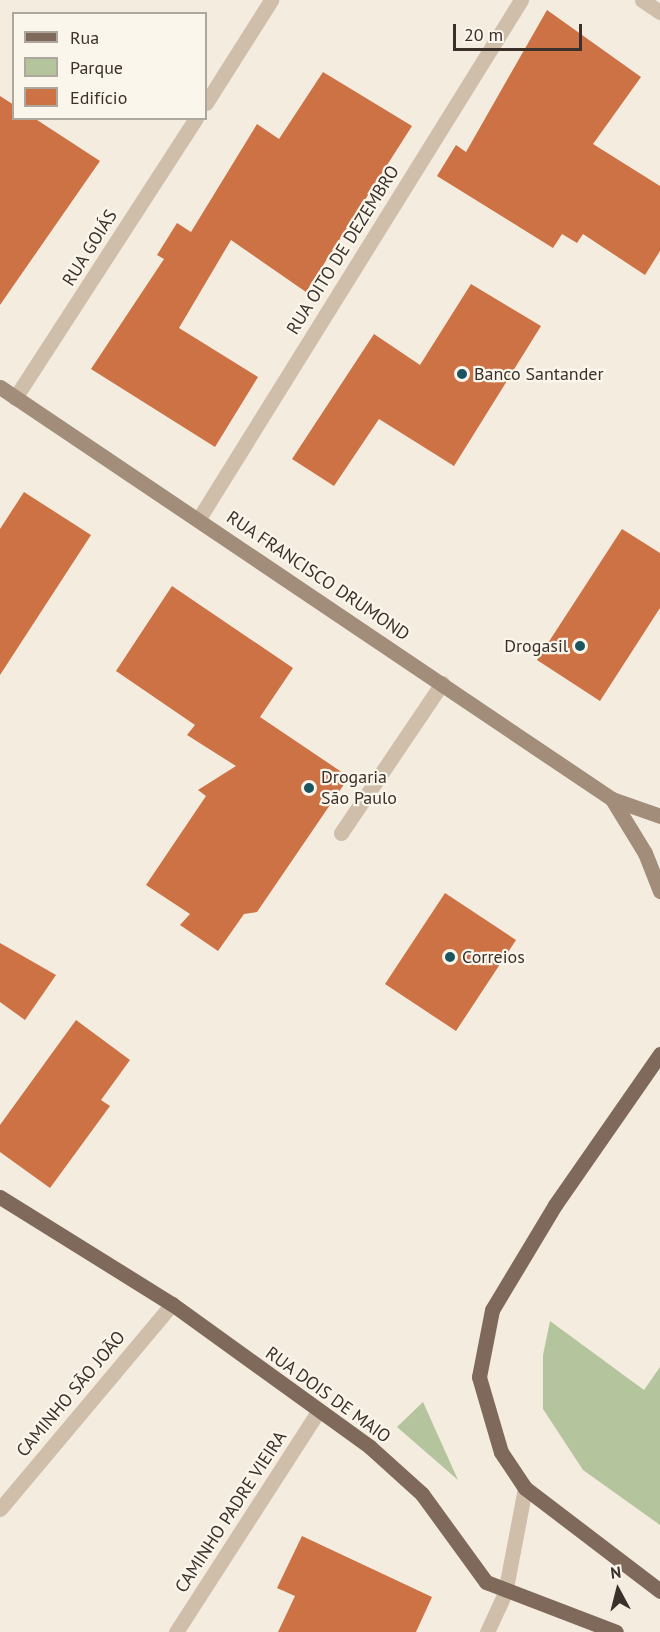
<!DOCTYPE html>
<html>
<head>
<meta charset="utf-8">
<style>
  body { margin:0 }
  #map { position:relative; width:660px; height:1632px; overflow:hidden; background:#f4ecdf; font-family:"PT Sans",sans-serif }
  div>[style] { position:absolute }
  .green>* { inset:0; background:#b4c59d }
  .building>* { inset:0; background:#cd7244 }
  .lane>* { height:15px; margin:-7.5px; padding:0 7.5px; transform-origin:7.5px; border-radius:7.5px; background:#cebeaa }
  .street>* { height:15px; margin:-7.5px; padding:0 7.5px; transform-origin:7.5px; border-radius:7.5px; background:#cebeaa }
  .secondary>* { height:15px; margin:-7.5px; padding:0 7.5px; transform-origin:7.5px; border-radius:7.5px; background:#a28d7b }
  .primary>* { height:15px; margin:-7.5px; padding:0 7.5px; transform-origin:7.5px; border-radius:7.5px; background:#7e695a }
  .dots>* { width:16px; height:16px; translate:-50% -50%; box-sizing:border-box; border:3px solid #fbf6ec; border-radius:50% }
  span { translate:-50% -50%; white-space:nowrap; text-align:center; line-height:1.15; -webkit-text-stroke:4.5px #fbf6ec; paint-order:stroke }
  .street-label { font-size:18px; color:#3b312a }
  .poi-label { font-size:18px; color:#3b312a }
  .left { translate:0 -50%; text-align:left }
  .right { translate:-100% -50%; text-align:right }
  .legend { position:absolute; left:12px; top:12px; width:195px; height:108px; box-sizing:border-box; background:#fbf6ec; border:2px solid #aea79e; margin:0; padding:8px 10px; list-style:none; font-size:18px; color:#3b312a }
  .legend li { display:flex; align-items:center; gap:12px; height:30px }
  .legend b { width:30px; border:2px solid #aea79e }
  .north { position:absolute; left:588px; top:1560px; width:60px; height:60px; -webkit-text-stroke:4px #fbf6ec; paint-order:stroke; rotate:353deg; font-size:16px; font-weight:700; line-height:24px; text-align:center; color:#3b312a }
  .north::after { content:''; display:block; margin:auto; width:21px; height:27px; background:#3b312a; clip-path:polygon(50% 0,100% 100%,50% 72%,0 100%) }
  .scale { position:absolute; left:453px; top:24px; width:129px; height:27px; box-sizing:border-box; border:3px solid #3b312a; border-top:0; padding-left:8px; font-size:18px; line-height:21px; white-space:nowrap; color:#3b312a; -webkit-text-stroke:4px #fbf6ec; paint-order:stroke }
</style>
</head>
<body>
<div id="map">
  <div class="green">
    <div style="clip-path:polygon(550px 1321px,644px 1390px,660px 1367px,660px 1525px,583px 1470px,543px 1409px,543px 1355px)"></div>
    <div style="clip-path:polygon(423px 1402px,458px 1480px,397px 1427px)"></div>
  </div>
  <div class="building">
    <div style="clip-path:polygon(547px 10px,641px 77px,593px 144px,660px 186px,660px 251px,645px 275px,583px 234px,577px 243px,562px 234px,553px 248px,437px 176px,456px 145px,466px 152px)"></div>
    <div style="clip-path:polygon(323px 72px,412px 126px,306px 292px,231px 240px,179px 328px,258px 377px,215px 447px,91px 369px,164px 259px,157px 255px,177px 223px,191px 232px,257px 124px,279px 139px)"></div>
    <div style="clip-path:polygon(0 96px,14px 105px,14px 118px,34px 118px,100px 161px,0 305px)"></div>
    <div style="clip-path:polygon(471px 284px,541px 326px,454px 466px,379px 419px,334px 486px,292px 459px,374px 334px,420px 365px)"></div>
    <div style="clip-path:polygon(24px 492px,91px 535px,0 675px,0 529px)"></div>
    <div style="clip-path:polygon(622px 529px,660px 553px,660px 608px,600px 701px,537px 660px)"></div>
    <div style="clip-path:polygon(172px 586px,293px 668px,260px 717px,349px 777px,257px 912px,244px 914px,218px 951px,180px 925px,190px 914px,146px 885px,206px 796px,198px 790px,236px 766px,187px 735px,195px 725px,116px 671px)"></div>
    <div style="clip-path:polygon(445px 893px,516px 940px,456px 1031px,385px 984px)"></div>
    <div style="clip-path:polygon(0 943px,56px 975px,25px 1020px,0 1002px)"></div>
    <div style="clip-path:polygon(76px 1020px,130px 1060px,101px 1100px,110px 1106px,50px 1188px,0 1152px,0 1125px)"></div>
    <div style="clip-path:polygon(302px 1536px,432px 1597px,416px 1632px,278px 1632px,295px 1596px,277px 1588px)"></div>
  </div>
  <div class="lane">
    <div style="left:341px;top:833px;width:181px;rotate:-56deg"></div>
  </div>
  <div class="street">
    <div style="left:642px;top:0;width:22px;rotate:34deg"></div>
    <div style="left:206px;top:103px;width:122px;rotate:-57.7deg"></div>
    <div style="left:15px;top:398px;width:333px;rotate:-57.1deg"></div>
    <div style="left:198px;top:520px;width:612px;rotate:-58.15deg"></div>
    <div style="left:0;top:1509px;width:268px;rotate:-50deg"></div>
    <div style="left:176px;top:1632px;width:262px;rotate:-57.2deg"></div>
    <div style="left:487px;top:1632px;width:43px;rotate:-65.2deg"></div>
    <div style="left:505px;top:1593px;width:107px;rotate:-79.2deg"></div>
  </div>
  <div class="secondary">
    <div style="left:0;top:387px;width:738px;rotate:33.95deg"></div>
    <div style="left:612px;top:799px;width:51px;rotate:19.5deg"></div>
    <div style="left:612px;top:799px;width:63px;rotate:58.6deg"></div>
    <div style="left:645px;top:853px;width:41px;rotate:68.5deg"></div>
  </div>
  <div class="primary">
    <div style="left:660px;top:1054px;width:184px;rotate:124.8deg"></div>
    <div style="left:555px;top:1205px;width:122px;rotate:121deg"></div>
    <div style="left:492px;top:1310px;width:68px;rotate:101deg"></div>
    <div style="left:479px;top:1377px;width:78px;rotate:73.7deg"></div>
    <div style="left:501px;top:1452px;width:43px;rotate:56.3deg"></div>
    <div style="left:525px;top:1488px;width:170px;rotate:37.3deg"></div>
    <div style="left:0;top:1197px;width:203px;rotate:31.9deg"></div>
    <div style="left:172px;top:1304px;width:244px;rotate:35.8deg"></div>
    <div style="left:370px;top:1447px;width:70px;rotate:42.1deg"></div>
    <div style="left:422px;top:1494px;width:109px;rotate:54deg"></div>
    <div style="left:486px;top:1582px;width:139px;rotate:21deg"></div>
  </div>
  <div class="dots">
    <div style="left:462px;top:374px;background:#1c5560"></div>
    <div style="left:580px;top:646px;background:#1c5560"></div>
    <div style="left:309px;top:788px;background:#1c5560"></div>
    <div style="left:450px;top:957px;background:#1c5560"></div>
  </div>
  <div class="street-label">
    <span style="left:90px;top:248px;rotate:-58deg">RUA GOIÁS</span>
    <span style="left:343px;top:250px;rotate:-58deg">RUA OITO DE DEZEMBRO</span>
    <span style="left:318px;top:576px;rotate:34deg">RUA FRANCISCO DRUMOND</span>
    <span style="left:71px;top:1394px;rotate:-50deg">CAMINHO SÃO JOÃO</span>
    <span style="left:328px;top:1395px;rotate:36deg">RUA DOIS DE MAIO</span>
    <span style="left:231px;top:1512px;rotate:-57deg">CAMINHO PADRE VIEIRA</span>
  </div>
  <div class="poi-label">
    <span class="left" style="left:474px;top:374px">Banco Santander</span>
    <span class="right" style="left:568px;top:646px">Drogasil</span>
    <span class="left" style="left:321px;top:788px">Drogaria<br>São Paulo</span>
    <span class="left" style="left:462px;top:957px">Correios</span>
  </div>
  <ul class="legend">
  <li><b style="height:8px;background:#7e695a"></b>Rua</li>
  <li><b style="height:16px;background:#b4c59d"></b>Parque</li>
  <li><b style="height:16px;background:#cd7244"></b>Edifício</li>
  </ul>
  <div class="north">N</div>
  <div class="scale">20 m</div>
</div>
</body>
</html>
